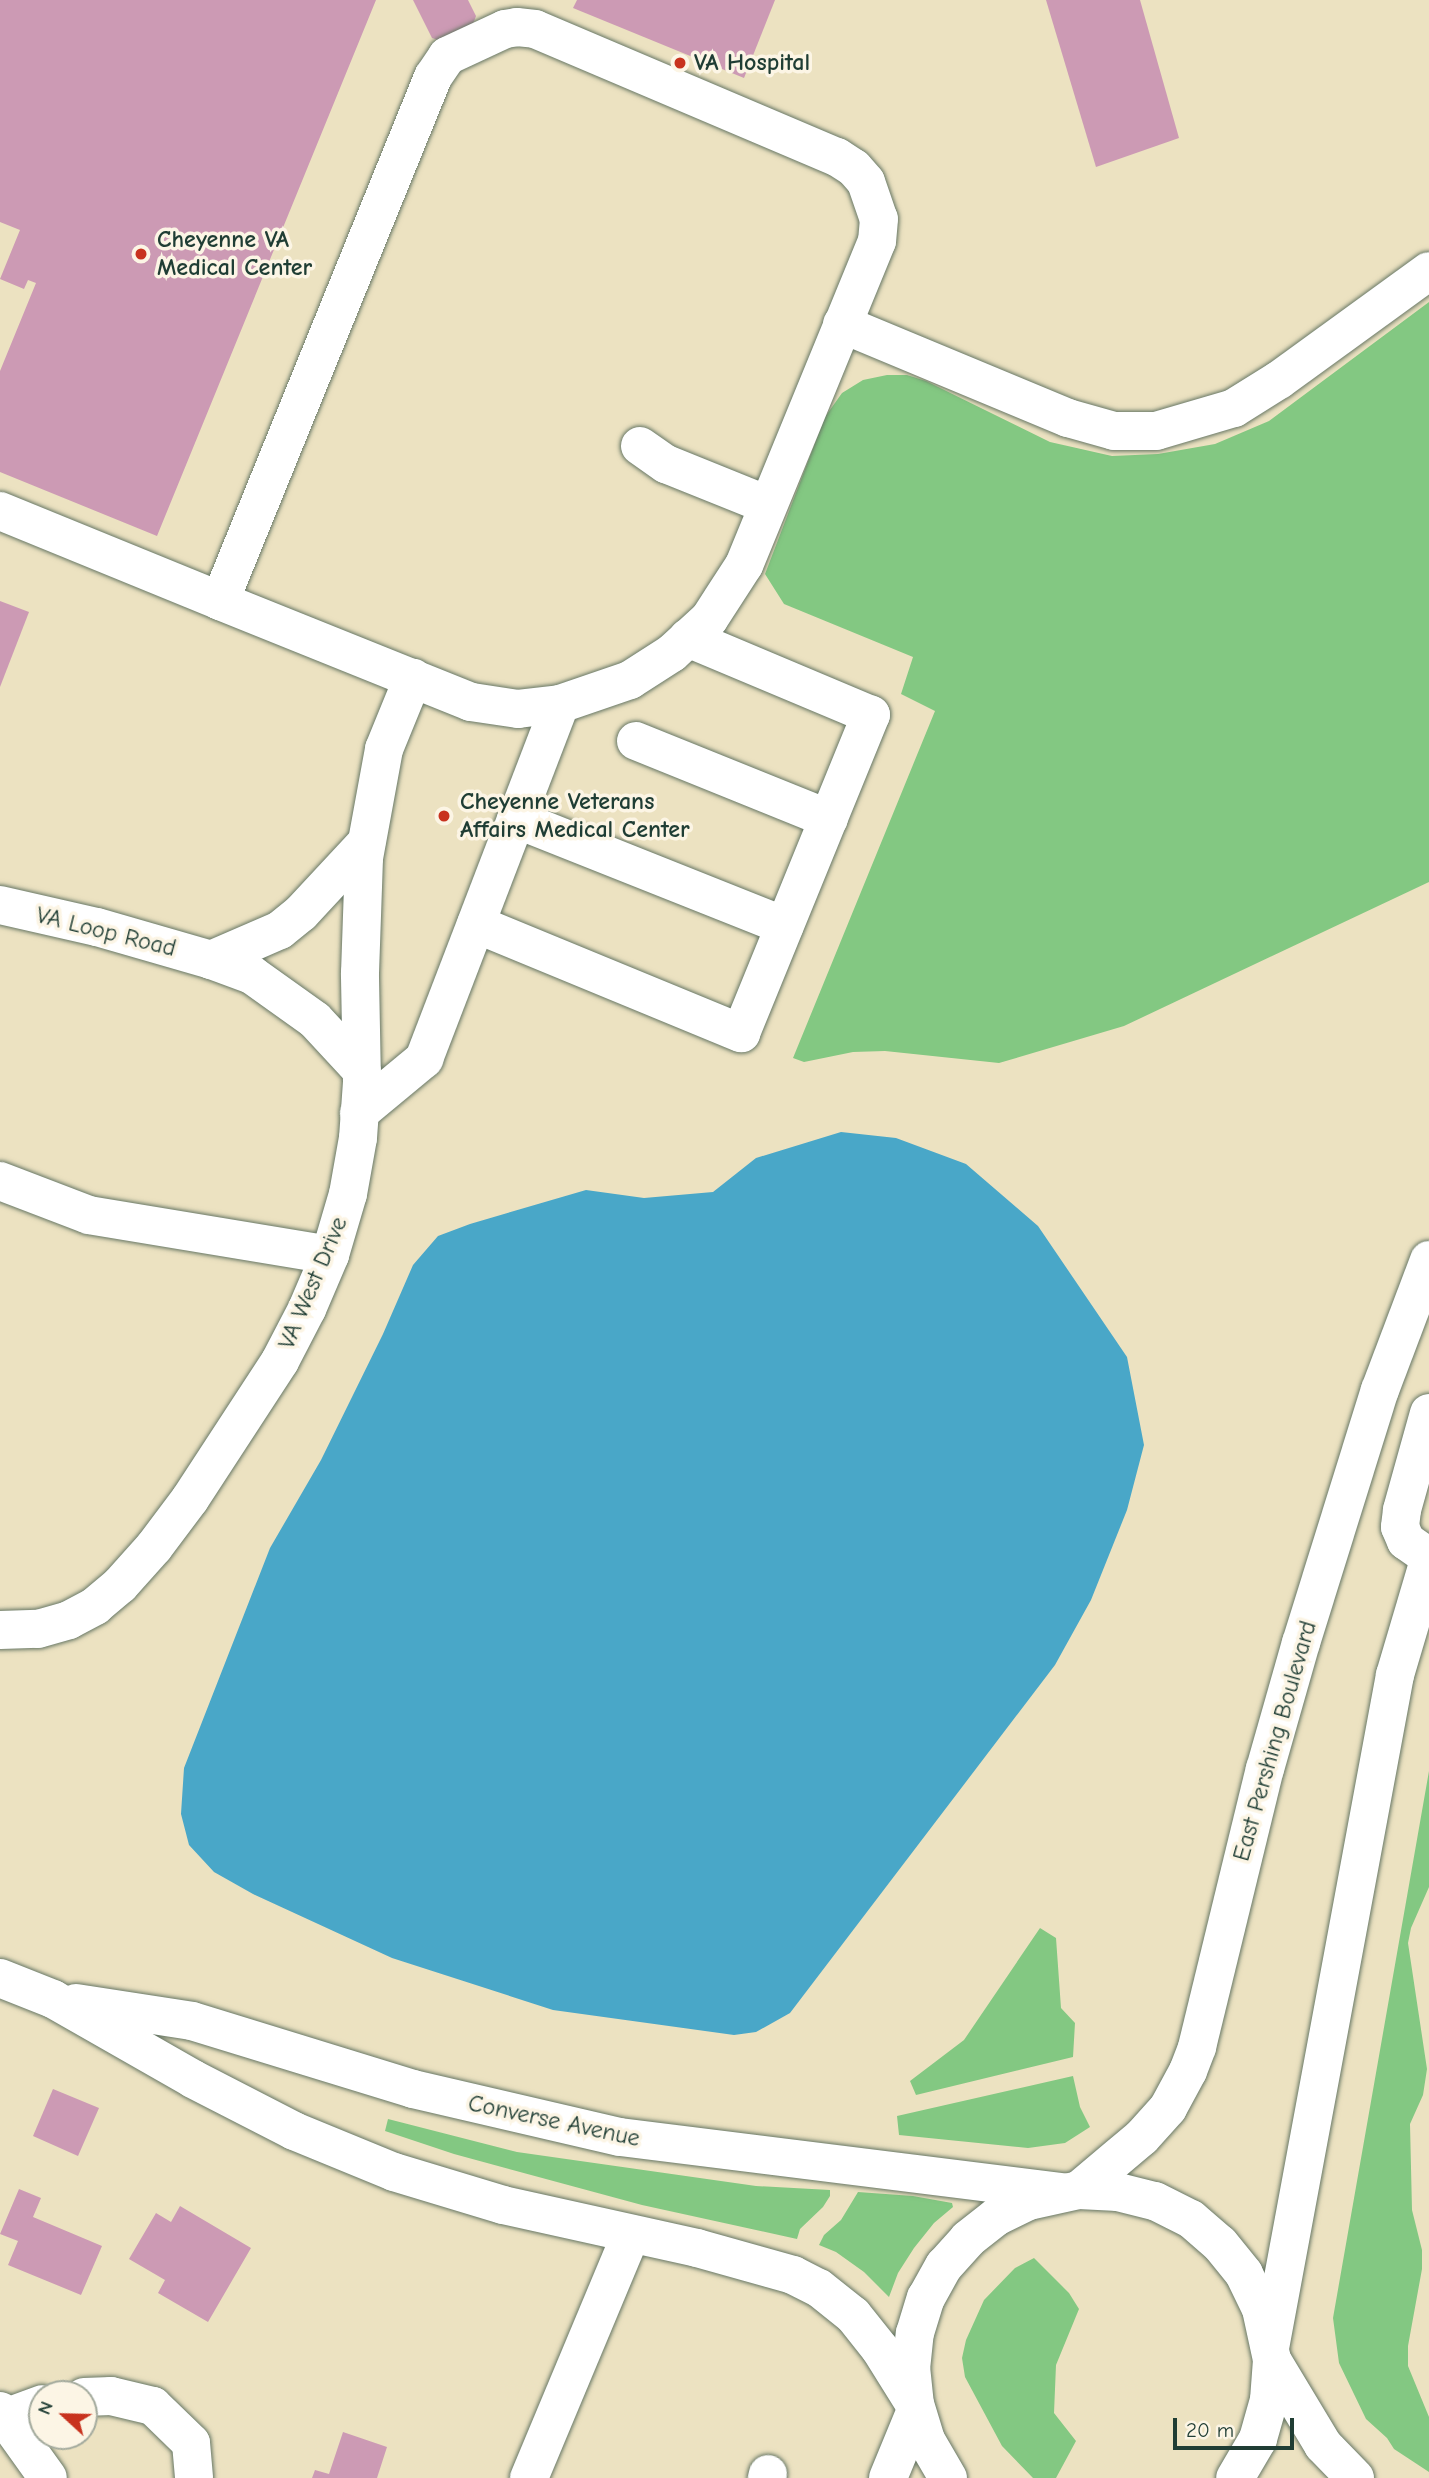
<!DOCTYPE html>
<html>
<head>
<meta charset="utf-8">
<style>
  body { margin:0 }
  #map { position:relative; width:1429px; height:2478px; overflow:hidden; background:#ece2c1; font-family:"Comic Neue",sans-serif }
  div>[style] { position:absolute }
  .green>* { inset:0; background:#83c882 }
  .water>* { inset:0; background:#49a7c8 }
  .building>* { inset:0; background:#cc9ab4 }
  .roads { filter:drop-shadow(0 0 2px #677765) drop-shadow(0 0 2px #677765) }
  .minor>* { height:38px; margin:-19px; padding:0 19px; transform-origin:19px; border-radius:19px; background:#fff }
  .major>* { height:38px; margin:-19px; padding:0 19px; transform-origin:19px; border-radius:19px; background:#fff }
  .dots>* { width:19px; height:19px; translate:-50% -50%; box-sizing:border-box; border:4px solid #fcf5e5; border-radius:50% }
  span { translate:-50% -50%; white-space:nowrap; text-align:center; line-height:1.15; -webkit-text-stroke:7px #fcf5e5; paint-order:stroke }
  .poi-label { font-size:24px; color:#1f3d34; font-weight:700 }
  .left { translate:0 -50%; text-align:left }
  .street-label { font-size:24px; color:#1f3d34 }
  .north { position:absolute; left:28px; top:2380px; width:70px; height:70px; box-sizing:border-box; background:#fcf5e5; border:2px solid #a4ab9e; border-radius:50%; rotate:292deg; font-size:19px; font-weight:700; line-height:28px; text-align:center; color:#1f3d34 }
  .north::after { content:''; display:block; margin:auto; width:24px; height:32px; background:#c8321e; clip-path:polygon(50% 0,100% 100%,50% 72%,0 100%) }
  .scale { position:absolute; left:1173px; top:2418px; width:121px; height:32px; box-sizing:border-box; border:4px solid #1f3d34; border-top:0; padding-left:9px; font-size:21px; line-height:24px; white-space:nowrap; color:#1f3d34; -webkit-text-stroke:5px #fcf5e5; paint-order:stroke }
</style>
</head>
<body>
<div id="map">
  <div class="green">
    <div style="clip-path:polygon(1429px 302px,1429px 882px,1124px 1026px,999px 1063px,885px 1051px,853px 1052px,804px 1062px,793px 1058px,935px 711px,901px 694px,913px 657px,784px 604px,765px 574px,825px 417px,842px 393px,863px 380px,887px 375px,907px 375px,926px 381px,1050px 442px,1112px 456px,1158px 454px,1215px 444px,1269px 421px)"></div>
    <div style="clip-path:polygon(1429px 1771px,1429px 1887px,1411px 1928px,1408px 1943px,1427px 2069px,1423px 2095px,1410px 2124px,1412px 2210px,1422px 2250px,1422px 2269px,1408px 2346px,1408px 2366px,1429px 2417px,1429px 2472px,1394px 2449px,1387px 2438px,1366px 2419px,1339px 2363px,1333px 2318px)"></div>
    <div style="clip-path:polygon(1040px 1928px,1056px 1938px,1061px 2008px,1075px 2023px,1073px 2057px,916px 2095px,910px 2081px,964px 2040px)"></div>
    <div style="clip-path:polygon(1073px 2076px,1080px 2107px,1090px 2127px,1065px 2143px,1028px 2148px,899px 2135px,897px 2116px)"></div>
    <div style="clip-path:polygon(388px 2119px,517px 2152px,756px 2186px,830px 2190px,830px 2196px,823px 2207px,800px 2229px,797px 2239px,642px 2205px,454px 2154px,385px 2131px)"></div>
    <div style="clip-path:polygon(858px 2192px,913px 2196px,952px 2203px,953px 2207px,934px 2223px,914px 2248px,898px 2273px,889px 2297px,864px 2272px,836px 2252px,819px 2245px,824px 2235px,841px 2220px)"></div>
    <div style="clip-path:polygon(1034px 2258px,1069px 2293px,1079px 2309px,1056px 2365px,1054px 2413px,1076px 2441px,1056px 2478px,1033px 2478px,1002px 2446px,965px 2377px,962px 2358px,966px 2340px,984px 2300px,1015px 2268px)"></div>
  </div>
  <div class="water">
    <div style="clip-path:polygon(841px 1132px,896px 1138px,966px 1164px,1038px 1226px,1127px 1357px,1144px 1445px,1127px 1510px,1091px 1600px,1055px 1665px,790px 2013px,756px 2032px,734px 2035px,553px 2010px,392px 1958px,253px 1894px,214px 1872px,189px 1845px,181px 1814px,184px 1768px,270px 1548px,321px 1460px,383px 1334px,413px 1265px,438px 1236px,470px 1224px,586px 1190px,644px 1198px,713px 1192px,756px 1158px)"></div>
  </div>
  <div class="building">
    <div style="clip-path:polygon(0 0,376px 0,157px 536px,0 472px,0 371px,36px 283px,28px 280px,24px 289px,0 279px,20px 230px,0 222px)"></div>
    <div style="clip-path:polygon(413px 0,468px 0,476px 16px,464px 48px,432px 38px)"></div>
    <div style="clip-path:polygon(577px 0,775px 0,744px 78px,573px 8px)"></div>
    <div style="clip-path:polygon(1046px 0,1140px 0,1179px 138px,1096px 167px)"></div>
    <div style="clip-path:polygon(0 601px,29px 612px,0 687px)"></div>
    <div style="clip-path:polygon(53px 2089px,99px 2108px,78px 2156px,33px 2136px)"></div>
    <div style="clip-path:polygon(19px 2189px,41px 2198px,33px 2217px,102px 2246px,81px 2295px,8px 2265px,18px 2241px,0 2234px)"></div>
    <div style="clip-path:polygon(180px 2206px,251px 2248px,208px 2322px,158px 2293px,165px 2280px,129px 2259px,156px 2213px,171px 2222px)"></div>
    <div style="clip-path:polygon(343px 2432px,387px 2447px,377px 2478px,312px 2478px,315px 2470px,329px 2474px)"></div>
  </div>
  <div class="roads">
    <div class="minor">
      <div style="left:517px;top:27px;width:18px;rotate:6deg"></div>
      <div style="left:535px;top:29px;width:328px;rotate:23deg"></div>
      <div style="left:837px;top:157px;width:20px;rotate:33deg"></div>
      <div style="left:854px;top:168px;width:18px;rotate:49deg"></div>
      <div style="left:866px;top:182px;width:39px;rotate:71deg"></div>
      <div style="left:879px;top:219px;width:22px;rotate:95deg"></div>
      <div style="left:877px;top:241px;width:350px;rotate:112.3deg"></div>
      <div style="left:744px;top:565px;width:64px;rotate:122.9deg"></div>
      <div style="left:709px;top:619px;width:50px;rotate:137.4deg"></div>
      <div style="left:672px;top:653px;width:50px;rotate:147.3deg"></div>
      <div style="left:630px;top:680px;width:74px;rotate:161.1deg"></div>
      <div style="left:560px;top:704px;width:42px;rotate:173.2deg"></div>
      <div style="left:518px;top:709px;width:48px;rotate:-171.5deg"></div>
      <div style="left:471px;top:702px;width:271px;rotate:-158.1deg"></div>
      <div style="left:220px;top:601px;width:566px;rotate:-67.88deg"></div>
      <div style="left:433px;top:77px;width:25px;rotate:-56deg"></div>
      <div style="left:447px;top:56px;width:64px;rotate:-25deg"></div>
      <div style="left:505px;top:29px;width:12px;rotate:-9deg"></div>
      <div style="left:842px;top:324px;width:245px;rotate:22.6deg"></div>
      <div style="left:1068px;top:418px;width:48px;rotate:15.8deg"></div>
      <div style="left:1114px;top:431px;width:42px"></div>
      <div style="left:1156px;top:431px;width:81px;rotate:-16.4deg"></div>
      <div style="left:1234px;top:408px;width:53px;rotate:-31.9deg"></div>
      <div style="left:1279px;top:380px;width:185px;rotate:-36deg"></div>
      <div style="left:640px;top:446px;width:32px;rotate:35deg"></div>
      <div style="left:666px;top:464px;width:110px;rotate:21.9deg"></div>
      <div style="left:0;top:511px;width:238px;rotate:22.2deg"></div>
      <div style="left:636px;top:741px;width:208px;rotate:22deg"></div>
      <div style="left:516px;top:819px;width:289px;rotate:21.7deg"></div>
      <div style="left:0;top:905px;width:99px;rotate:12.8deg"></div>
      <div style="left:97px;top:927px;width:119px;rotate:16.1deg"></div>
      <div style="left:211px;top:960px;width:44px;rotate:20.1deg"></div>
      <div style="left:252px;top:975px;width:77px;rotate:35.5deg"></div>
      <div style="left:315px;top:1020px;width:69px;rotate:47.3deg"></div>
      <div style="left:476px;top:924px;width:287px;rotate:22.4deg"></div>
      <div style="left:741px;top:1033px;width:344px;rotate:-67.8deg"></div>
      <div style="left:871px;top:715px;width:199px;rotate:-157.2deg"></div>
      <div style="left:211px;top:960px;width:75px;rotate:-23.5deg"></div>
      <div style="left:280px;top:930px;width:27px;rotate:-39deg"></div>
      <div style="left:301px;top:913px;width:96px;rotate:-47.1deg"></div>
      <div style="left:359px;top:1113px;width:85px;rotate:-39.7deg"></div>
      <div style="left:424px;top:1059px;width:380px;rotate:-69deg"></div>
      <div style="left:0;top:1181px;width:95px;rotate:20.9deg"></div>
      <div style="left:89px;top:1215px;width:244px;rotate:9.4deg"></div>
      <div style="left:1429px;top:1413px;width:101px;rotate:105.6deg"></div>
      <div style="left:1402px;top:1510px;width:17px;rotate:97deg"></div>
      <div style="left:1400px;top:1527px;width:15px;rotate:67deg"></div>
      <div style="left:1406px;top:1541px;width:28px;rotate:35deg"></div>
      <div style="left:0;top:1630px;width:38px;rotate:-2deg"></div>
      <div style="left:38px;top:1629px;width:32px;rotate:-16deg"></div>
      <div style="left:69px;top:1620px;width:30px;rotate:-28deg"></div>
      <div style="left:95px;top:1606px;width:33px;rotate:-40deg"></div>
      <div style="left:120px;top:1585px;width:51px;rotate:-48.2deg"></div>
      <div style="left:154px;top:1547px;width:60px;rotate:-53.1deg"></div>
      <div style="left:190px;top:1499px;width:165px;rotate:-56.9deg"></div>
      <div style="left:280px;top:1361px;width:59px;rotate:-62.6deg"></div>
      <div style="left:307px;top:1309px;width:59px;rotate:-66.9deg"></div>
      <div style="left:330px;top:1255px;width:64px;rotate:-73.6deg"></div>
      <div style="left:348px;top:1194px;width:57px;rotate:-79.9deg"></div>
      <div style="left:358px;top:1138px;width:56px;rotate:-85.9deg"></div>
      <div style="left:362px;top:1082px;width:109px;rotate:-91.1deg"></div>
      <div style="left:360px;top:973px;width:115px;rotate:-88deg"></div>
      <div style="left:364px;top:858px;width:111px;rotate:-79.6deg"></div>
      <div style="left:384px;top:749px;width:77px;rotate:-67.8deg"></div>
      <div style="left:84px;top:2397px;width:27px;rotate:-2deg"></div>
      <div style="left:111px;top:2396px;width:43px;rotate:13.4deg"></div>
      <div style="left:153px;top:2406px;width:53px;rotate:44.2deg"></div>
      <div style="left:191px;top:2443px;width:35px;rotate:85deg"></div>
      <div style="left:0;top:2411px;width:82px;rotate:54.4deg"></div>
      <div style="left:7px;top:2417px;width:37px;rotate:-20deg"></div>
      <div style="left:529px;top:2478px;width:264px;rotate:-67.3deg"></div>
      <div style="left:767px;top:2478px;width:4px;rotate:-76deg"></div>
    </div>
    <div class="major">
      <div style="left:0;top:1978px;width:57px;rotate:21.6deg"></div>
      <div style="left:53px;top:1999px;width:161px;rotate:29.7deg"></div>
      <div style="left:193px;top:2079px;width:114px;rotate:27.2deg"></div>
      <div style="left:294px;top:2131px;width:108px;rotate:22.3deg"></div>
      <div style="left:394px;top:2172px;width:114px;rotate:16.8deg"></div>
      <div style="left:503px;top:2205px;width:199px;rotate:12.5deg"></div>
      <div style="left:697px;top:2248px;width:100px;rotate:15.7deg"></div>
      <div style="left:793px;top:2275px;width:29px;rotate:27deg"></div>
      <div style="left:819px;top:2288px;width:43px;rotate:38.5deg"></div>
      <div style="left:853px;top:2315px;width:43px;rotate:51.5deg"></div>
      <div style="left:880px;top:2349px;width:66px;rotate:58deg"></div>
      <div style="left:76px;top:2003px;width:117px;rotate:8.8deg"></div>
      <div style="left:192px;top:2021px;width:231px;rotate:17.1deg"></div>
      <div style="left:413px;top:2089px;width:212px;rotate:13.1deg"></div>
      <div style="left:620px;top:2137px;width:447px;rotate:7.1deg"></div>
      <div style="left:1079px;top:2190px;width:82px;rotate:-40.1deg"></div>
      <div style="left:1142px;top:2137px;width:39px;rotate:-48deg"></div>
      <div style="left:1168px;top:2108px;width:42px;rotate:-61.6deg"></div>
      <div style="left:1188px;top:2071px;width:26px;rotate:-69deg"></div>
      <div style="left:1197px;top:2047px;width:286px;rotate:-76.3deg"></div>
      <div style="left:1265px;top:1769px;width:131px;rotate:-74.1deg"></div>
      <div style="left:1301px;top:1643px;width:265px;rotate:-72.7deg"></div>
      <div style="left:1380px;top:1390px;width:139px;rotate:-69.3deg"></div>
      <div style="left:1270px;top:2348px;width:685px;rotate:-79.48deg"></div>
      <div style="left:1395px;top:1675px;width:120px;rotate:-73.5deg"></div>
      <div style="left:1272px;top:2360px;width:99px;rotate:59deg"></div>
      <div style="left:1323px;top:2445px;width:46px;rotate:45.9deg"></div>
      <div style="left:888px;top:2478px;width:74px;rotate:-67.6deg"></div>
      <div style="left:948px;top:2478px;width:44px;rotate:-120.1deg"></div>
      <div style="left:926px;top:2440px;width:37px;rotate:-107deg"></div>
      <div style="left:915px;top:2405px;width:36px;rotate:-96deg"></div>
      <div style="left:911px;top:2369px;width:36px;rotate:-84deg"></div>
      <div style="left:915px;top:2333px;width:37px;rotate:-73deg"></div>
      <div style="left:926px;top:2298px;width:37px;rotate:-61deg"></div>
      <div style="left:944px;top:2266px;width:36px;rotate:-48deg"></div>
      <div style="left:968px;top:2239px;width:36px;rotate:-38deg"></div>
      <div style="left:996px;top:2217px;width:37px;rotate:-26deg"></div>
      <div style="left:1029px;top:2201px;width:51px;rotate:-12.4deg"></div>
      <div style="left:1079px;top:2190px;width:39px;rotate:3deg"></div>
      <div style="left:1118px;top:2192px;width:38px;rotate:14deg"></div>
      <div style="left:1155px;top:2201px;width:40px;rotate:26.6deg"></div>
      <div style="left:1191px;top:2219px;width:38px;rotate:41deg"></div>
      <div style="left:1220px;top:2244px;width:38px;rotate:51deg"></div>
      <div style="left:1244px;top:2274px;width:39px;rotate:64deg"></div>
      <div style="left:1261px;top:2309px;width:52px;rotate:77.8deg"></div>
      <div style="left:1272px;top:2360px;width:40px;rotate:94.3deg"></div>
      <div style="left:1269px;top:2400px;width:41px;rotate:105.8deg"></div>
      <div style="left:1258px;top:2439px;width:45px;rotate:120.5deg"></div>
    </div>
  </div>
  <div class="dots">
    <div style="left:680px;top:63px;background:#c8321e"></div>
    <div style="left:141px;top:254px;background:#c8321e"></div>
    <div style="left:444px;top:816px;background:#c8321e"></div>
  </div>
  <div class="poi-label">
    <span class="left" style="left:694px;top:63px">VA Hospital</span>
    <span class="left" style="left:157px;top:254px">Cheyenne VA<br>Medical Center</span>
    <span class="left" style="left:460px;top:816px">Cheyenne Veterans<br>Affairs Medical Center</span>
  </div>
  <div class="street-label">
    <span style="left:106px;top:932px;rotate:14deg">VA Loop Road</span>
    <span style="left:313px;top:1283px;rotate:-67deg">VA West Drive</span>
    <span style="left:1275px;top:1741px;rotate:-74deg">East Pershing Boulevard</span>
    <span style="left:554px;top:2121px;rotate:12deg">Converse Avenue</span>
  </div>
  <div class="north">N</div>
  <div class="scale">20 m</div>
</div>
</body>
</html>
